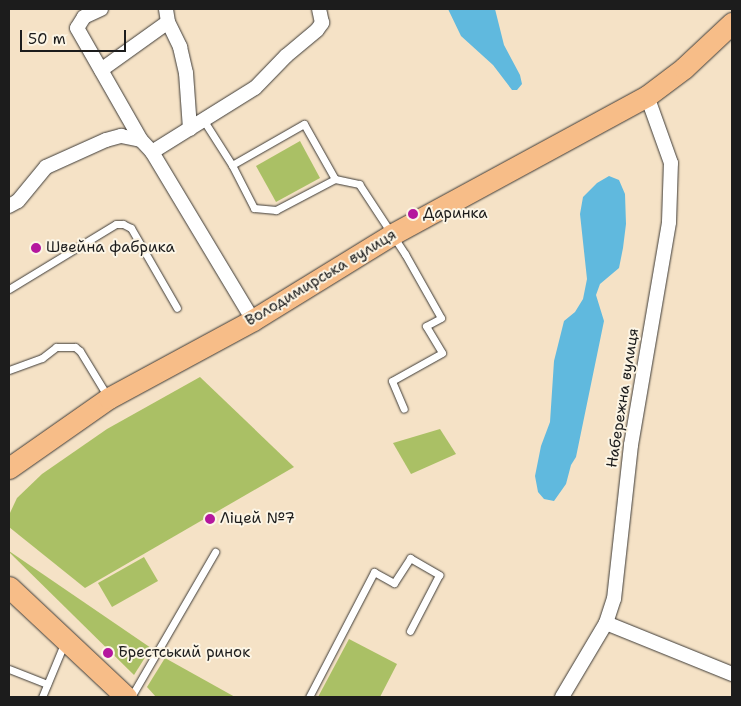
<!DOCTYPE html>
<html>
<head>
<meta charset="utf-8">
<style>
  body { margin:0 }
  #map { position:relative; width:741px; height:706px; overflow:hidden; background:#f5e2c6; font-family:"Shantell Sans",sans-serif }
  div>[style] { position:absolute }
  .green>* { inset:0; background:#aac065 }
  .water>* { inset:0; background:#60b9de }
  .roads { filter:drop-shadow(0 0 1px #3d3a36) drop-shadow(0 0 1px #3d3a36) }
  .lane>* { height:7px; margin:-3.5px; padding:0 3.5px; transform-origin:3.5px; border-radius:3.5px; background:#fff }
  .street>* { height:14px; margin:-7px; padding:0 7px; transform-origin:7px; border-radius:7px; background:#fff }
  .primary>* { height:21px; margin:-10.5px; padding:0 10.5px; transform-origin:10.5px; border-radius:10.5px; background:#f7bd88 }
  .dots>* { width:14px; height:14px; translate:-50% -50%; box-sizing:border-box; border:2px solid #fcf5e5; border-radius:50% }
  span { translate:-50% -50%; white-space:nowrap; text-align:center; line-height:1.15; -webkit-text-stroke:4px #fcf5e5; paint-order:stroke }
  .poi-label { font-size:15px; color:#1c1c1c }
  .left { translate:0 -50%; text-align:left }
  .street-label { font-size:15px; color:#1c1c1c }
  .frame { position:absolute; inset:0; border:10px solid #1c1c1c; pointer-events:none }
  .scale { position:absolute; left:20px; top:30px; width:106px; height:22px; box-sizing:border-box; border:2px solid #1c1c1c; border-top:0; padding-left:6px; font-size:15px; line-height:18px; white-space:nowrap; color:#1c1c1c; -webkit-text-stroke:4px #fcf5e5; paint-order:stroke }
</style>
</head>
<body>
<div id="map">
  <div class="green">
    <div style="clip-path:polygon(300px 141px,320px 178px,276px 202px,256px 166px)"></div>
    <div style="clip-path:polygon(200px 377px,294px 467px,85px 588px,9px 527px,9px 515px,17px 498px,42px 474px,107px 429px)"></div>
    <div style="clip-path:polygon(440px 429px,456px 454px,411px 474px,393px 443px)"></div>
    <div style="clip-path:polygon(9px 551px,151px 648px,134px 675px,9px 552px)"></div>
    <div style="clip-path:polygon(144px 557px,158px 581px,112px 607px,98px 583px)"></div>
    <div style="clip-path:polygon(349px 639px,397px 664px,380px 697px,318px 697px)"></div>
    <div style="clip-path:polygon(165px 658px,235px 697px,156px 697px,147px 687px)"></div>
  </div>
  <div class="water">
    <div style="clip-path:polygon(448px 9px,495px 9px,504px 45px,520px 75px,522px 84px,517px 90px,512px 90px,493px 65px,461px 36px)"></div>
    <div style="clip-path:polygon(609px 176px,619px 180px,625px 194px,626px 224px,623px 248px,619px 268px,600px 284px,596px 295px,604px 321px,576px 457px,571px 465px,566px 484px,554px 501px,544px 499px,538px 492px,535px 476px,541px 446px,550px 422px,554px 361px,564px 321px,575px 312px,583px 299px,587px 279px,580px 214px,583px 197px,597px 183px)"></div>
  </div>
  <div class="roads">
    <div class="lane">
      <div style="left:204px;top:121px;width:52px;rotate:57.5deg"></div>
      <div style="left:232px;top:165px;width:83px;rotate:-29.7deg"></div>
      <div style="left:304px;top:124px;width:63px;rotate:60.6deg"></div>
      <div style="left:335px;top:179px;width:67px;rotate:152.3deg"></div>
      <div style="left:276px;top:210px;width:22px;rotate:-175deg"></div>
      <div style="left:254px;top:208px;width:48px;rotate:-117.1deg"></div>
      <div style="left:335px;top:179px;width:25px;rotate:12deg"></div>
      <div style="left:359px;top:184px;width:84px;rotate:56.7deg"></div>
      <div style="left:405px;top:254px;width:73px;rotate:60.6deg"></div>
      <div style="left:441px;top:318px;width:17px;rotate:152deg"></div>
      <div style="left:426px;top:326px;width:31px;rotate:59deg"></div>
      <div style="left:442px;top:353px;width:57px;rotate:150.8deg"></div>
      <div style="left:392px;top:381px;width:30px;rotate:67deg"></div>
      <div style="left:9px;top:289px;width:125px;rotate:-31.3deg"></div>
      <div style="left:116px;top:224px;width:7px"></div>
      <div style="left:123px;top:224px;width:9px;rotate:27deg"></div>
      <div style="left:131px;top:228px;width:92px;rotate:60.1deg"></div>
      <div style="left:9px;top:370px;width:35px;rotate:-20deg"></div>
      <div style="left:42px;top:358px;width:18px;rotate:-38deg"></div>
      <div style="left:56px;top:347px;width:19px"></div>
      <div style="left:75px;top:347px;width:6px;rotate:39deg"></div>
      <div style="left:80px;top:351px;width:54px;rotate:58.7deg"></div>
      <div style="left:9px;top:669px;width:41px;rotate:21.5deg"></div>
      <div style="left:42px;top:697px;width:57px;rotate:-67.5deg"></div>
      <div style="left:131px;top:697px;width:168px;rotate:-59.9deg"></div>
      <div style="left:309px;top:697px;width:141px;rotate:-62.5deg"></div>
      <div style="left:374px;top:572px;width:23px;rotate:29deg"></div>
      <div style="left:394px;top:583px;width:30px;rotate:-57deg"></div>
      <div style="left:410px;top:558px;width:34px;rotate:30deg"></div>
      <div style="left:439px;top:575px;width:63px;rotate:117.4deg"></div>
    </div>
    <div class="street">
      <div style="left:101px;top:9px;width:19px;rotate:155deg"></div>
      <div style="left:84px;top:17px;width:13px;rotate:122deg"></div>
      <div style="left:77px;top:28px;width:129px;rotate:60.3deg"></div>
      <div style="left:168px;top:22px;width:28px;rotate:64deg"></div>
      <div style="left:180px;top:47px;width:27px;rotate:77deg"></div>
      <div style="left:186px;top:73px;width:56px;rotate:85.9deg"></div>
      <div style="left:101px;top:70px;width:82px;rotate:-35.6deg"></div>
      <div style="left:168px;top:22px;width:13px;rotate:-99deg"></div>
      <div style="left:152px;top:152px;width:121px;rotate:-31.9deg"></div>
      <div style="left:255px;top:88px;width:45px;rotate:-45.9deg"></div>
      <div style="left:286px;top:56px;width:40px;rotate:-40deg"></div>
      <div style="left:317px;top:30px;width:9px;rotate:-54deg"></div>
      <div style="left:322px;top:23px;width:14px;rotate:-102deg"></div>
      <div style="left:9px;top:206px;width:10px;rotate:-29deg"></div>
      <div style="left:18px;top:201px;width:44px;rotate:-50.5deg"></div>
      <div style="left:46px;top:167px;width:66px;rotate:-24.2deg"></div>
      <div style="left:106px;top:140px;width:16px;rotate:-15deg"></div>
      <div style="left:121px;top:136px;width:20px;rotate:11deg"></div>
      <div style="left:141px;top:140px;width:16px;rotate:47deg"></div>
      <div style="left:152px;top:152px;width:196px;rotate:59deg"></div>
      <div style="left:606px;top:623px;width:136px;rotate:22deg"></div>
      <div style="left:562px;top:697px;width:86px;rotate:-59.3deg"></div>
      <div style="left:606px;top:623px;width:25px;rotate:-72deg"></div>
      <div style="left:614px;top:599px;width:155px;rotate:-83.7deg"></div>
      <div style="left:631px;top:445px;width:226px;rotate:-80.3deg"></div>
      <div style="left:669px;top:222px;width:59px;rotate:-88.1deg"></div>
      <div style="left:671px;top:163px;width:71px;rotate:-109.7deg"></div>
    </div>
    <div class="primary">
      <div style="left:9px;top:468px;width:122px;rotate:-35deg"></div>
      <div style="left:109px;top:398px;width:164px;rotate:-28.4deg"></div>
      <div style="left:253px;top:320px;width:162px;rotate:-31.6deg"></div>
      <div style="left:391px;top:235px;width:291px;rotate:-28.5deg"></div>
      <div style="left:647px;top:96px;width:46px;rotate:-37.1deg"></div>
      <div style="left:684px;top:68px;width:66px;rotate:-43.2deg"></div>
      <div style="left:9px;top:587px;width:161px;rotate:43.2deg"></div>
    </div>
  </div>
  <div class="dots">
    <div style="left:413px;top:214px;background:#b5179e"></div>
    <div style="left:36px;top:248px;background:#b5179e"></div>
    <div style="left:210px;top:519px;background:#b5179e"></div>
    <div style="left:108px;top:653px;background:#b5179e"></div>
  </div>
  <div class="poi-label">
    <span class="left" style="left:423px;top:214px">Даринка</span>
    <span class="left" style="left:46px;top:248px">Швейна фабрика</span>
    <span class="left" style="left:220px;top:519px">Ліцей №7</span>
    <span class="left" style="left:118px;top:653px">Брестський ринок</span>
  </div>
  <div class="street-label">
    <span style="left:321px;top:278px;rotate:-31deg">Володимирська вулиця</span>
    <span style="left:623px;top:398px;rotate:-81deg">Набережна вулиця</span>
  </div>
  <div class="frame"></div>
  <div class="scale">50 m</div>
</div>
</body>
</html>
